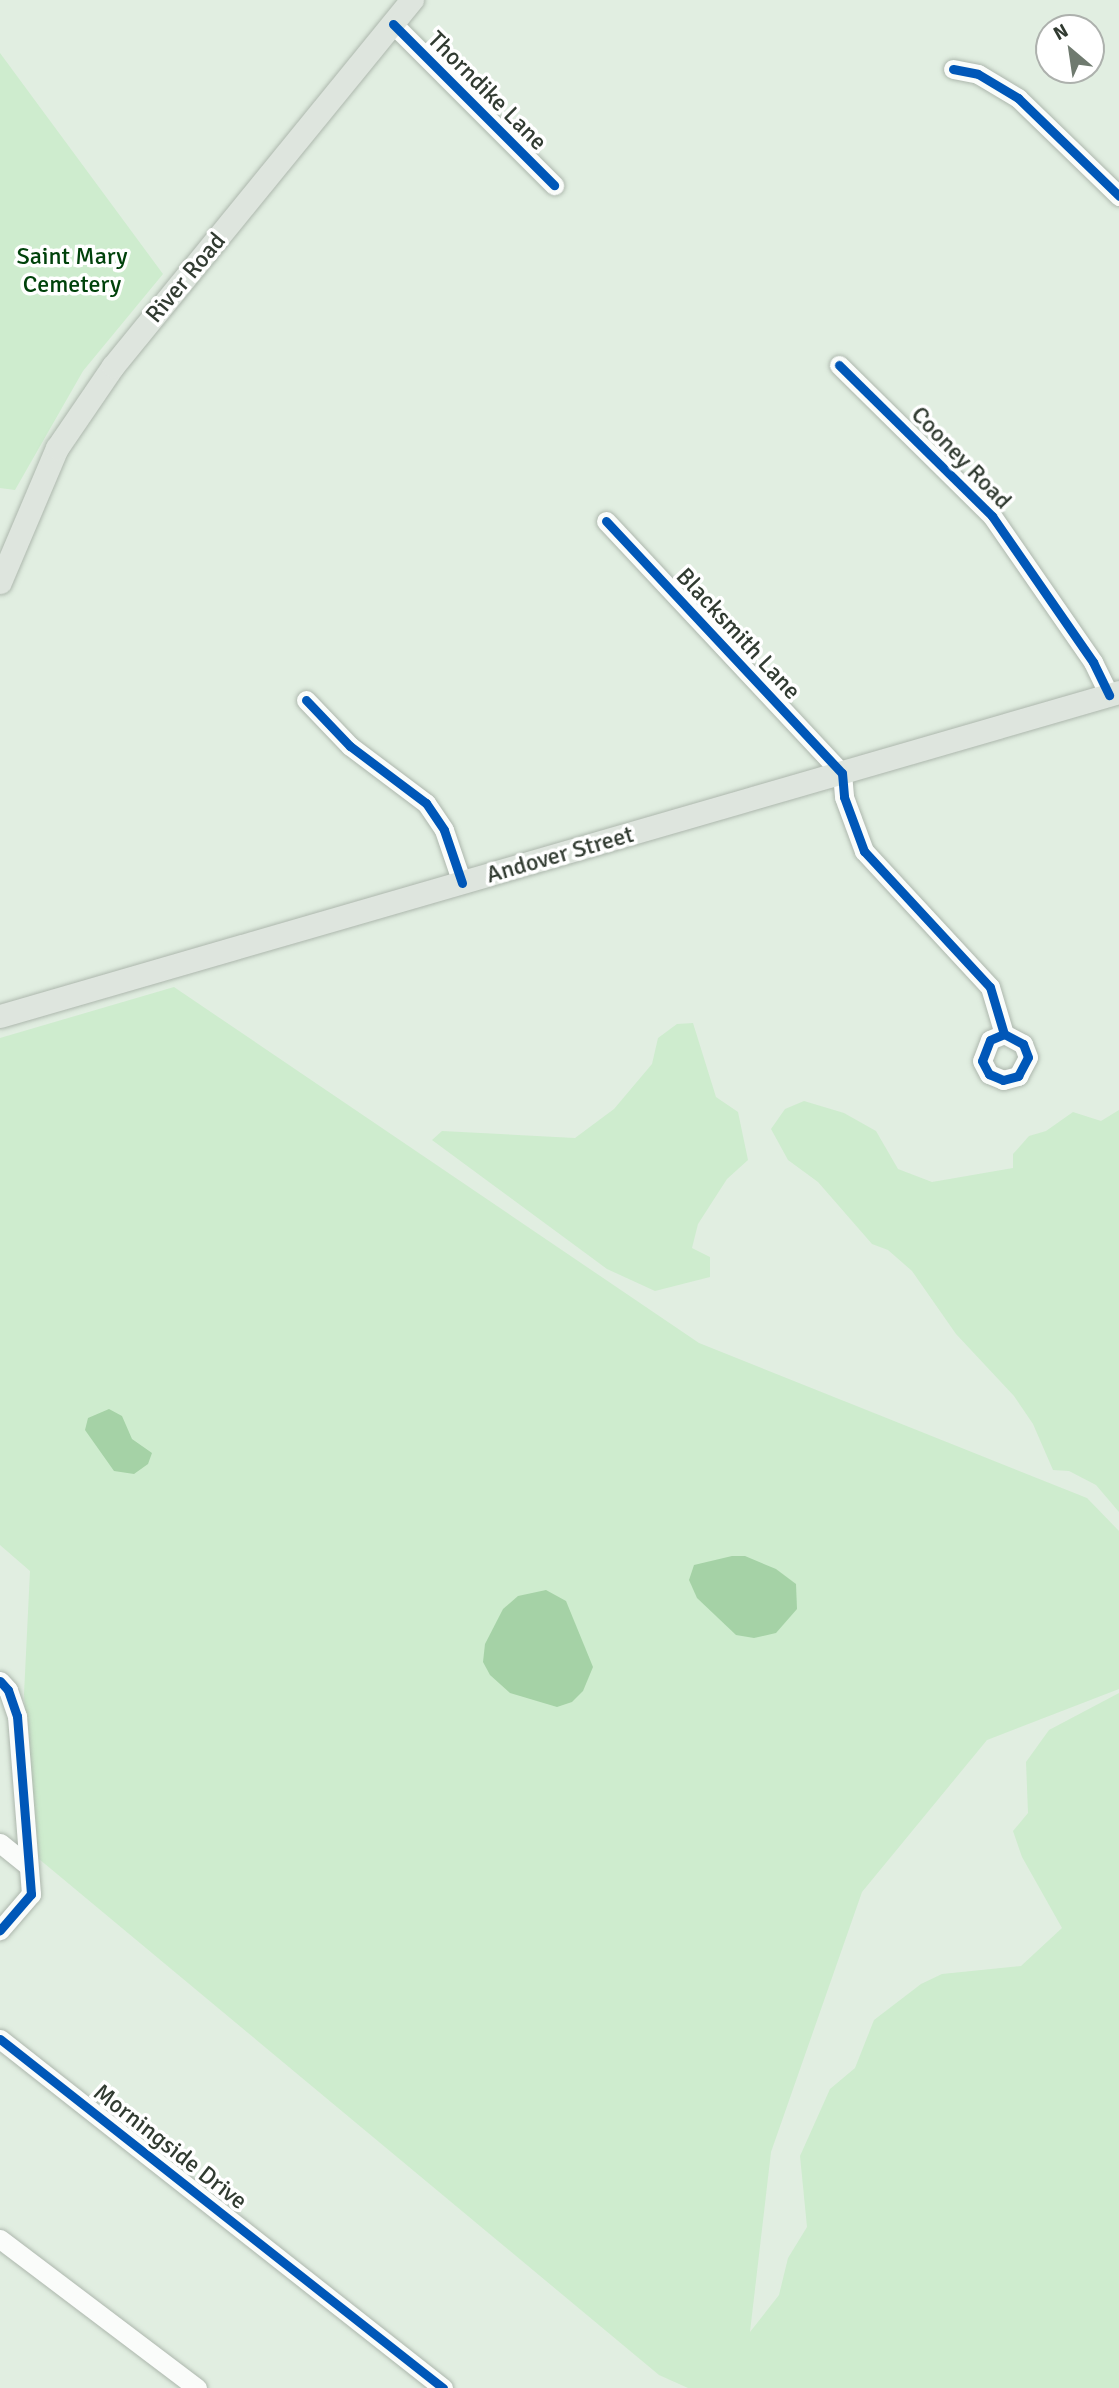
<!DOCTYPE html>
<html>
<head>
<meta charset="utf-8">
<style>
  body { margin:0 }
  #map { position:relative; width:1119px; height:2388px; overflow:hidden; background:#e1eee1; font-family:Signika,sans-serif }
  div>[style] { position:absolute }
  .green>* { inset:0; background:#ceecce }
  .water>* { inset:0; background:#a5d2a6 }
  .roads { filter:drop-shadow(0 0 2px #adb7ad) drop-shadow(0 0 2px #adb7ad) }
  .minor>* { height:19px; margin:-9.5px; padding:0 9.5px; transform-origin:9.5px; border-radius:9.5px; background:#fafcfa }
  .major>* { height:23px; margin:-11.5px; padding:0 11.5px; transform-origin:11.5px; border-radius:11.5px; background:#dee5de }
  .cycleway>* { height:9px; margin:-4.5px; padding:0 4.5px; transform-origin:4.5px; border-radius:4.5px; background:#0057b8 }
  span { translate:-50% -50%; white-space:nowrap; text-align:center; line-height:1.15; -webkit-text-stroke:7px #fff; paint-order:stroke }
  .street-label { font-size:24px; color:#313b31 }
  .park-label { font-size:24px; color:#00420b }
  .north { position:absolute; left:1035px; top:14px; width:70px; height:70px; box-sizing:border-box; background:#fff; border:2px solid #adb1ad; border-radius:50%; rotate:331deg; font-size:19px; font-weight:700; line-height:28px; text-align:center; color:#313b31 }
  .north::after { content:''; display:block; margin:auto; width:24px; height:32px; background:#6f7a6f; clip-path:polygon(50% 0,100% 100%,50% 72%,0 100%) }
</style>
</head>
<body>
<div id="map">
  <div class="green">
    <div style="clip-path:polygon(0 53px,163px 274px,83px 371px,15px 490px,0 488px)"></div>
    <div style="clip-path:polygon(174px 987px,699px 1343px,1087px 1498px,1119px 1531px,1119px 1689px,987px 1740px,862px 1892px,771px 2152px,750px 2332px,779px 2295px,788px 2258px,807px 2227px,800px 2156px,830px 2089px,855px 2068px,874px 2020px,921px 1984px,942px 1974px,1021px 1966px,1062px 1928px,1022px 1857px,1013px 1831px,1028px 1813px,1026px 1762px,1049px 1730px,1119px 1693px,1119px 2388px,688px 2388px,659px 2375px,33px 1854px,24px 1694px,30px 1571px,0 1545px,0 1038px)"></div>
    <div style="clip-path:polygon(693px 1023px,716px 1097px,738px 1112px,748px 1160px,727px 1179px,698px 1224px,692px 1248px,710px 1257px,710px 1277px,655px 1291px,607px 1269px,432px 1140px,442px 1131px,575px 1138px,614px 1109px,652px 1064px,658px 1038px,677px 1024px)"></div>
    <div style="clip-path:polygon(804px 1101px,844px 1113px,876px 1131px,898px 1169px,932px 1182px,1013px 1168px,1013px 1154px,1029px 1136px,1046px 1131px,1073px 1112px,1101px 1121px,1119px 1110px,1119px 1512px,1096px 1485px,1069px 1471px,1053px 1470px,1033px 1424px,1014px 1396px,956px 1334px,912px 1271px,888px 1250px,872px 1244px,818px 1182px,788px 1160px,771px 1129px,785px 1109px)"></div>
  </div>
  <div class="water">
    <div style="clip-path:polygon(109px 1409px,122px 1416px,132px 1439px,152px 1453px,148px 1464px,134px 1474px,114px 1471px,85px 1430px,88px 1418px)"></div>
    <div style="clip-path:polygon(732px 1556px,745px 1556px,776px 1569px,796px 1584px,797px 1609px,776px 1633px,754px 1638px,736px 1635px,697px 1598px,689px 1580px,694px 1565px)"></div>
    <div style="clip-path:polygon(546px 1590px,566px 1601px,593px 1667px,583px 1691px,572px 1702px,557px 1707px,510px 1693px,490px 1675px,483px 1662px,485px 1644px,503px 1609px,518px 1596px)"></div>
  </div>
  <div class="roads">
    <div class="minor">
      <div style="left:393px;top:24px;width:228px;rotate:45deg"></div>
      <div style="left:953px;top:69px;width:25px;rotate:11deg"></div>
      <div style="left:978px;top:74px;width:47px;rotate:31deg"></div>
      <div style="left:1018px;top:98px;width:141px;rotate:44.1deg"></div>
      <div style="left:839px;top:365px;width:215px;rotate:44.6deg"></div>
      <div style="left:992px;top:516px;width:178px;rotate:55.3deg"></div>
      <div style="left:1093px;top:662px;width:37px;rotate:64deg"></div>
      <div style="left:606px;top:521px;width:345px;rotate:46.9deg"></div>
      <div style="left:842px;top:773px;width:24px;rotate:85deg"></div>
      <div style="left:844px;top:797px;width:58px;rotate:69.7deg"></div>
      <div style="left:864px;top:851px;width:185px;rotate:47.2deg"></div>
      <div style="left:990px;top:987px;width:49px;rotate:73.4deg"></div>
      <div style="left:1004px;top:1034px;width:15px;rotate:157deg"></div>
      <div style="left:990px;top:1040px;width:22px;rotate:111deg"></div>
      <div style="left:982px;top:1061px;width:15px;rotate:62deg"></div>
      <div style="left:989px;top:1074px;width:15px;rotate:23deg"></div>
      <div style="left:1003px;top:1080px;width:16px;rotate:-15deg"></div>
      <div style="left:1018px;top:1076px;width:21px;rotate:-62deg"></div>
      <div style="left:1028px;top:1057px;width:14px;rotate:-111deg"></div>
      <div style="left:1023px;top:1044px;width:21px;rotate:-152deg"></div>
      <div style="left:306px;top:700px;width:64px;rotate:46.3deg"></div>
      <div style="left:350px;top:746px;width:95px;rotate:36.9deg"></div>
      <div style="left:426px;top:803px;width:32px;rotate:56deg"></div>
      <div style="left:444px;top:830px;width:56px;rotate:71.2deg"></div>
      <div style="left:0;top:1681px;width:12px;rotate:48deg"></div>
      <div style="left:8px;top:1690px;width:28px;rotate:71deg"></div>
      <div style="left:17px;top:1716px;width:179px;rotate:85.5deg"></div>
      <div style="left:31px;top:1894px;width:48px;rotate:130.7deg"></div>
      <div style="left:0;top:1843px;width:36px;rotate:39deg"></div>
      <div style="left:0;top:2039px;width:564px;rotate:38.23deg"></div>
      <div style="left:0;top:2239px;width:247px;rotate:37.1deg"></div>
    </div>
    <div class="major">
      <div style="left:0;top:582px;width:146px;rotate:-67deg"></div>
      <div style="left:57px;top:448px;width:99px;rotate:-55.7deg"></div>
      <div style="left:113px;top:366px;width:473px;rotate:-50.8deg"></div>
      <div style="left:0;top:1016px;width:1165px;rotate:-16.15deg"></div>
    </div>
  </div>
  <div class="cycleway">
    <div style="left:393px;top:24px;width:228px;rotate:45deg"></div>
    <div style="left:953px;top:69px;width:25px;rotate:11deg"></div>
    <div style="left:978px;top:74px;width:47px;rotate:31deg"></div>
    <div style="left:1018px;top:98px;width:141px;rotate:44.1deg"></div>
    <div style="left:839px;top:365px;width:215px;rotate:44.6deg"></div>
    <div style="left:992px;top:516px;width:178px;rotate:55.3deg"></div>
    <div style="left:1093px;top:662px;width:37px;rotate:64deg"></div>
    <div style="left:606px;top:521px;width:345px;rotate:46.9deg"></div>
    <div style="left:842px;top:773px;width:24px;rotate:85deg"></div>
    <div style="left:844px;top:797px;width:58px;rotate:69.7deg"></div>
    <div style="left:864px;top:851px;width:185px;rotate:47.2deg"></div>
    <div style="left:990px;top:987px;width:49px;rotate:73.4deg"></div>
    <div style="left:1004px;top:1034px;width:15px;rotate:157deg"></div>
    <div style="left:990px;top:1040px;width:22px;rotate:111deg"></div>
    <div style="left:982px;top:1061px;width:15px;rotate:62deg"></div>
    <div style="left:989px;top:1074px;width:15px;rotate:23deg"></div>
    <div style="left:1003px;top:1080px;width:16px;rotate:-15deg"></div>
    <div style="left:1018px;top:1076px;width:21px;rotate:-62deg"></div>
    <div style="left:1028px;top:1057px;width:14px;rotate:-111deg"></div>
    <div style="left:1023px;top:1044px;width:21px;rotate:-152deg"></div>
    <div style="left:306px;top:700px;width:64px;rotate:46.3deg"></div>
    <div style="left:350px;top:746px;width:95px;rotate:36.9deg"></div>
    <div style="left:426px;top:803px;width:32px;rotate:56deg"></div>
    <div style="left:444px;top:830px;width:56px;rotate:71.2deg"></div>
    <div style="left:0;top:1681px;width:12px;rotate:48deg"></div>
    <div style="left:8px;top:1690px;width:28px;rotate:71deg"></div>
    <div style="left:17px;top:1716px;width:179px;rotate:85.5deg"></div>
    <div style="left:31px;top:1894px;width:48px;rotate:130.7deg"></div>
    <div style="left:0;top:2039px;width:564px;rotate:38.23deg"></div>
  </div>
  <div class="street-label">
    <span style="left:487px;top:91px;rotate:45deg">Thorndike Lane</span>
    <span style="left:186px;top:278px;rotate:-50deg">River Road</span>
    <span style="left:961px;top:458px;rotate:46deg">Cooney Road</span>
    <span style="left:738px;top:634px;rotate:47deg">Blacksmith Lane</span>
    <span style="left:560px;top:855px;rotate:-16deg">Andover Street</span>
    <span style="left:170px;top:2147px;rotate:38deg">Morningside Drive</span>
  </div>
  <div class="park-label">
    <span style="left:72px;top:271px">Saint Mary<br>Cemetery</span>
  </div>
  <div class="north">N</div>
</div>
</body>
</html>
